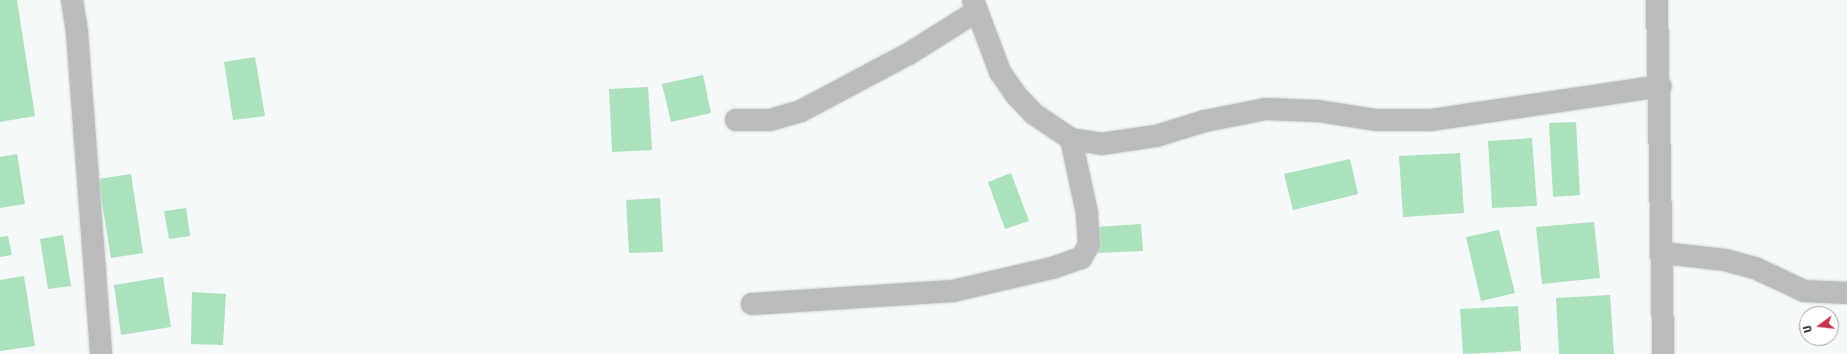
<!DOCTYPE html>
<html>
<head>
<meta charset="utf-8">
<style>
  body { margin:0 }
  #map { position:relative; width:1847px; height:354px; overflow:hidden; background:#f5f9f9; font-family:"Fira Sans Condensed",sans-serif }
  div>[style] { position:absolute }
  .building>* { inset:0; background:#abe2bb }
  .roads { filter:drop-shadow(0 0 1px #d2d6d6) drop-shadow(0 0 1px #d2d6d6) }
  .minor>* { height:22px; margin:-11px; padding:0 11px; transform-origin:11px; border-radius:11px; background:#bbbdbd }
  span { translate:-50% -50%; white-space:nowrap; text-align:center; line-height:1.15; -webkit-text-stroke:3.5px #fff; paint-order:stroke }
  .north { position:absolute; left:1799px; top:306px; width:40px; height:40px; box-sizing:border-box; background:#fff; border:1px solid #a4a5a5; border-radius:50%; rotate:255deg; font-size:11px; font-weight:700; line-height:16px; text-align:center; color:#1c1d1d }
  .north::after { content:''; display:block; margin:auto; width:14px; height:18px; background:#c4334a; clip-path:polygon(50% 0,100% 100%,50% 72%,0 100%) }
</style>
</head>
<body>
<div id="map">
  <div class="building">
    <div style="clip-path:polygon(0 0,17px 0,35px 116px,0 122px)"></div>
    <div style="clip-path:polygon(255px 57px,265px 116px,233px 120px,224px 62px)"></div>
    <div style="clip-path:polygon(703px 75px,711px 113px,671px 122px,662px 84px)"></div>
    <div style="clip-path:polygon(648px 87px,652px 150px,612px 152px,609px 89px)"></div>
    <div style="clip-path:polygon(1576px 122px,1580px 195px,1553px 197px,1549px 123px)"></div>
    <div style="clip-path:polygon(1532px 138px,1537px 206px,1492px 208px,1488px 141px)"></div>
    <div style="clip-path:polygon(1460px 153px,1464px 213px,1403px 217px,1399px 156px)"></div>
    <div style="clip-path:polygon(17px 154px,25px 204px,0 208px,0 157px)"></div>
    <div style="clip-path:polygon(1350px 159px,1358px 194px,1293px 210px,1284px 174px)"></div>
    <div style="clip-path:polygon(1011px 173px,1029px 221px,1005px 229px,988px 182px)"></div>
    <div style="clip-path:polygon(131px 174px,143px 253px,111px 258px,98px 179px)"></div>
    <div style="clip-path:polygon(660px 198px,663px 252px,629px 253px,626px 200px)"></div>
    <div style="clip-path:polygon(186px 208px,190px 236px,169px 239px,164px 211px)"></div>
    <div style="clip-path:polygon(1594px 222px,1600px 278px,1542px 284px,1536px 227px)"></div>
    <div style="clip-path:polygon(1141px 224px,1143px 251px,1098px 253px,1096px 227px)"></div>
    <div style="clip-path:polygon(1499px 230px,1515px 293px,1481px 301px,1466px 237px)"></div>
    <div style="clip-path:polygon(63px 235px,71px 286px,48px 289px,40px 239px)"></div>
    <div style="clip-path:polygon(8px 236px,12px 255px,0 257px,0 237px)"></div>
    <div style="clip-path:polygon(24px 276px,35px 346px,0 351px,0 280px)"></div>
    <div style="clip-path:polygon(163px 277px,171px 327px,121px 335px,114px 285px)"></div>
    <div style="clip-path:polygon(192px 292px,226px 294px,223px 345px,191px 344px)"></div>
    <div style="clip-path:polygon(1610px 295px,1614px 354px,1559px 354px,1556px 298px)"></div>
    <div style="clip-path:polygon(1518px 306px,1521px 351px,1463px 354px,1460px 309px)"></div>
  </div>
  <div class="roads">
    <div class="minor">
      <div style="left:72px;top:0;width:33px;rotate:81deg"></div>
      <div style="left:77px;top:33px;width:322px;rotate:85.7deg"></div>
      <div style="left:973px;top:0;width:77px;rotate:69.4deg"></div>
      <div style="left:1000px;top:72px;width:29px;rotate:55deg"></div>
      <div style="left:1017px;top:96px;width:25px;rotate:47deg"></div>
      <div style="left:1034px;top:114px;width:45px;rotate:34deg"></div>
      <div style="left:1071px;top:139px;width:30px;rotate:9deg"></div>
      <div style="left:1101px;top:144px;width:56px;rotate:-8.3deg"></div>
      <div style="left:1156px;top:136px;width:51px;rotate:-17deg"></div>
      <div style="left:1205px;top:121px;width:62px;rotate:-11.1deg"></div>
      <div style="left:1266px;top:109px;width:52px;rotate:2.2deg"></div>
      <div style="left:1318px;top:111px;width:60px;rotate:8.7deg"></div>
      <div style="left:1377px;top:120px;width:54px"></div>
      <div style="left:1431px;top:120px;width:232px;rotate:-8.4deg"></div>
      <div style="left:1657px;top:0;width:354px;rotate:89deg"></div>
      <div style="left:736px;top:120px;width:34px"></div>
      <div style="left:770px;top:120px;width:32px;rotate:-16deg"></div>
      <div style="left:801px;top:111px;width:123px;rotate:-28deg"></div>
      <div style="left:910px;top:53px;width:79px;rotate:-32.1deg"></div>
      <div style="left:1663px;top:253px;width:62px;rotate:6.4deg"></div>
      <div style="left:1725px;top:260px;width:31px;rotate:15deg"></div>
      <div style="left:1755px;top:268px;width:54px;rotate:25.1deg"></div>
      <div style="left:1804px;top:291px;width:43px;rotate:2.7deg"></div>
      <div style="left:752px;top:304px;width:201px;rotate:-3.7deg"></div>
      <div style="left:953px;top:291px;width:102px;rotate:-13.1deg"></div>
      <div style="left:1052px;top:268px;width:31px;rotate:-19deg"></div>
      <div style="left:1081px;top:258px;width:15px;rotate:-58deg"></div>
      <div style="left:1089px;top:245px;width:32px;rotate:-94deg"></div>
      <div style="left:1087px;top:213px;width:76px;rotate:-102.2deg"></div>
    </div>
  </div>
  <div class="north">U</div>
</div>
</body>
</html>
